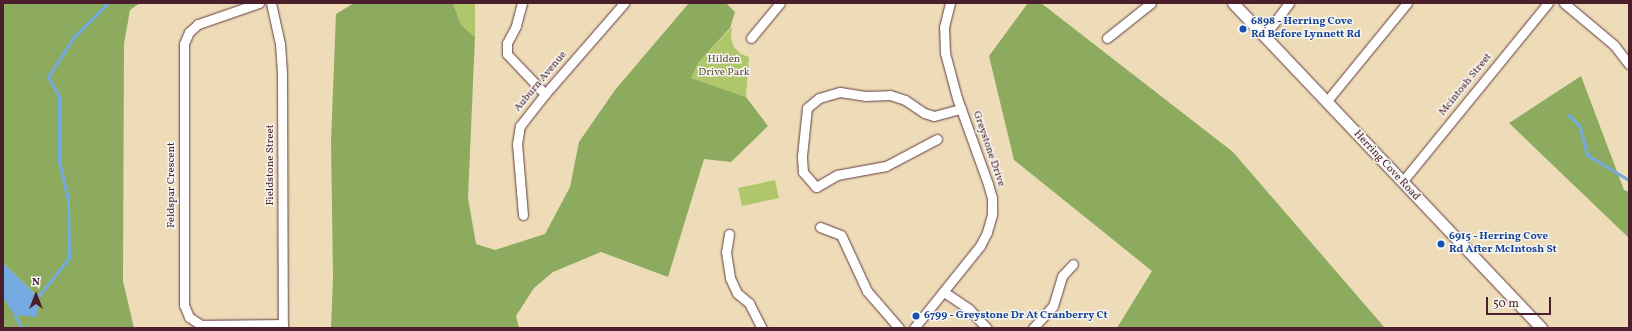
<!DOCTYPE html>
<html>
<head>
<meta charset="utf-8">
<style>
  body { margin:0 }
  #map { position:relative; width:1632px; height:331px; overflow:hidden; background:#eedcb9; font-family:Vollkorn,serif }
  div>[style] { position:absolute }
  .green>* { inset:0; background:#b0c66b }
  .forest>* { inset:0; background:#8cab5f }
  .water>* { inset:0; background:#72aae1 }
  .stream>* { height:2.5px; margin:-1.25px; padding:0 1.25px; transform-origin:1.25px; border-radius:1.25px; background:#72aae1 }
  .roads { filter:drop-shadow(0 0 1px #633b40) drop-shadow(0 0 1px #633b40) }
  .minor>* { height:9px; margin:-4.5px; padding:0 4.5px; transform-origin:4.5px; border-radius:4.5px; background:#fff }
  .major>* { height:11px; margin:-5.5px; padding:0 5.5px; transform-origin:5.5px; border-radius:5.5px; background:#fff }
  .dots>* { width:11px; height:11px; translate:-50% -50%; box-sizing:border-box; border:2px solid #f6f6f2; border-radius:50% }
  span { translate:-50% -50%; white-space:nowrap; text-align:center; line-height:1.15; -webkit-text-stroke:3px #f6f6f2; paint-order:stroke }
  .transit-label { font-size:11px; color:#164399; font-weight:700 }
  .left { translate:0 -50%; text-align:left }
  .park-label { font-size:11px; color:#69513e }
  .street-label { font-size:11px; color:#4a1f2b }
  .frame { position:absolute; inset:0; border:4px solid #4a1f2b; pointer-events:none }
  .north { position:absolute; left:16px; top:275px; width:40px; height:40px; -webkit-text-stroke:3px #f6f6f2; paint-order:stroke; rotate:0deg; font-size:11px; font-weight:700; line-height:16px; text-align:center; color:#4a1f2b }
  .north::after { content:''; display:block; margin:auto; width:14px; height:18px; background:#4a1f2b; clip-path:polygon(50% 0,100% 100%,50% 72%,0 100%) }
  .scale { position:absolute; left:1486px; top:297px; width:65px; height:18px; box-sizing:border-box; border:2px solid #4a1f2b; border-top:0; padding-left:5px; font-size:12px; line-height:14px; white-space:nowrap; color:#4a1f2b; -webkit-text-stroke:3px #f6f6f2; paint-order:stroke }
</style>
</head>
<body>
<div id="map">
  <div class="green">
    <div style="clip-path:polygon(453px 3px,475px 3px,475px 37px,461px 25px)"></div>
    <div style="clip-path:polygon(732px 27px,731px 39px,734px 47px,741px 54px,749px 57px,746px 97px,691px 78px,699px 62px)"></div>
    <div style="clip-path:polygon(775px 180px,779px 198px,742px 206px,738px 188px)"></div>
  </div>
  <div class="forest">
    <div style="clip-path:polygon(3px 3px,140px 3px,130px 10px,124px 44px,123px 281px,134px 328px,3px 328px,3px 298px,38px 297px,3px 263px)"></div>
    <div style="clip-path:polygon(354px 3px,453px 3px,461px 25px,475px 37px,468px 198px,476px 244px,495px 250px,545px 234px,570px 187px,579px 142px,615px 90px,689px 3px,726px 3px,735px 12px,730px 28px,699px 62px,691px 78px,746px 97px,768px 126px,731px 162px,704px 159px,668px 277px,601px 252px,553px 272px,534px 288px,516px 316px,519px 328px,331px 328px,333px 277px,331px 141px,336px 14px)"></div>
    <div style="clip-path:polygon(1028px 3px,1041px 3px,1233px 152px,1385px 328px,1117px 328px,1152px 271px,1014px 160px,989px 56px)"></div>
    <div style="clip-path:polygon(1581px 76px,1624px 190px,1629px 192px,1629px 238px,1509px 123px)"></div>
  </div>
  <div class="water">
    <div style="clip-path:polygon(3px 263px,38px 297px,37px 317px,15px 315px,3px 298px)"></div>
  </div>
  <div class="stream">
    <div style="left:1569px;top:115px;width:16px;rotate:45deg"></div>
    <div style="left:1580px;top:126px;width:30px;rotate:75deg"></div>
    <div style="left:1588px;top:155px;width:48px;rotate:31.4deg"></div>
    <div style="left:38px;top:297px;width:50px;rotate:-51.5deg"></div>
    <div style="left:69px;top:258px;width:58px;rotate:-91deg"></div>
    <div style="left:68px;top:200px;width:39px;rotate:-103deg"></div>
    <div style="left:59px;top:162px;width:65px;rotate:-90deg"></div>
    <div style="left:59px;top:97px;width:23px;rotate:-119deg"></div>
    <div style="left:48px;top:77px;width:48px;rotate:-57deg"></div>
    <div style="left:74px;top:37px;width:48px;rotate:-45deg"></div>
    <div style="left:15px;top:315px;width:15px;rotate:62deg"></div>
  </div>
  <div class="roads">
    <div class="minor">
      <div style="left:259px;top:3px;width:65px;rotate:161deg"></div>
      <div style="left:198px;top:24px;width:12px;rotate:138deg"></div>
      <div style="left:189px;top:32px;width:13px;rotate:113deg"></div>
      <div style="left:184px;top:44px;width:261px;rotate:90deg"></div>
      <div style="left:184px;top:305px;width:13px;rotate:67deg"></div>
      <div style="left:189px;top:317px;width:14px;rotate:34deg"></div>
      <div style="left:201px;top:325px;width:82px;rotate:-0.7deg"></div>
      <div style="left:271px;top:3px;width:42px;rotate:77.6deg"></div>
      <div style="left:280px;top:44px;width:30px;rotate:86deg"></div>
      <div style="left:282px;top:74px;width:254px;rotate:89.8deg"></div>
      <div style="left:522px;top:3px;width:24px;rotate:105deg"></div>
      <div style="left:516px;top:26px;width:19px;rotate:118deg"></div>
      <div style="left:507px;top:43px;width:11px;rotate:90deg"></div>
      <div style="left:507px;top:54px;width:55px;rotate:46.5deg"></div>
      <div style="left:1564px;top:3px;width:65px;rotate:40deg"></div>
      <div style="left:1614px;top:45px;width:24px;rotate:52deg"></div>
      <div style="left:1265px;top:35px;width:40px;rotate:-53deg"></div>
      <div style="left:751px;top:38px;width:45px;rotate:-50.4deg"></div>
      <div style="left:1107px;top:38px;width:56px;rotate:-38.5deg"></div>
      <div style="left:1326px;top:102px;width:128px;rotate:-50.7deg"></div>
      <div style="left:937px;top:139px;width:58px;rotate:152.1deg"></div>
      <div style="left:886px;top:166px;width:50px;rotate:169.6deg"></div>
      <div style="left:837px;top:175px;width:24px;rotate:150deg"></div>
      <div style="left:816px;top:187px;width:20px;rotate:-131deg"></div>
      <div style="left:803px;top:172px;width:16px;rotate:-94deg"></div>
      <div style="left:802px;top:156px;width:48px;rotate:-84.1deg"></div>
      <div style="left:807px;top:108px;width:16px;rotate:-40deg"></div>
      <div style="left:819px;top:98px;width:22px;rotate:-16deg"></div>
      <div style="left:840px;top:92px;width:25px;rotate:9deg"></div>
      <div style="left:865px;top:96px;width:25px;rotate:-2deg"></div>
      <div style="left:890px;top:95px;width:16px;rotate:18deg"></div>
      <div style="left:905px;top:100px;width:23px;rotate:34deg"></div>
      <div style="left:924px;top:113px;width:10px;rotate:17deg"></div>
      <div style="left:934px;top:116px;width:28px;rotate:-15deg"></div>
      <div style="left:1402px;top:182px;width:231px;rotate:-50.8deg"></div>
      <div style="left:523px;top:215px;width:71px;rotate:-94.8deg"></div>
      <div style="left:517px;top:144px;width:18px;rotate:-81deg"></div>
      <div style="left:520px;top:126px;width:41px;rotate:-52deg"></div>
      <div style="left:545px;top:94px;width:121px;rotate:-49deg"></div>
      <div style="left:820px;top:227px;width:22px;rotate:21deg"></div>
      <div style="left:841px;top:235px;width:62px;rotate:65.1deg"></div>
      <div style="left:867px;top:291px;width:49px;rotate:49.1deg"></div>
      <div style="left:729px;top:234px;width:18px;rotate:99deg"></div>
      <div style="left:726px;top:252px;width:26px;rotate:81deg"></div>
      <div style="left:730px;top:278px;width:17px;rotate:65deg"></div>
      <div style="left:737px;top:293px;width:16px;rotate:40deg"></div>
      <div style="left:749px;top:303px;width:28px;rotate:63deg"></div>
      <div style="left:944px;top:292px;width:30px;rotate:34deg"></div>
      <div style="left:969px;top:309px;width:26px;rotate:47deg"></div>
      <div style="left:914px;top:328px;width:105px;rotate:-51.2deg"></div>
      <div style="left:980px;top:246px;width:16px;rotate:-63deg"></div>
      <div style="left:987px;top:232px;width:19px;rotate:-74deg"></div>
      <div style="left:992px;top:214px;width:16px;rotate:-90deg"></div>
      <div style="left:992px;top:198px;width:15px;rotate:-106deg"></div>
      <div style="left:988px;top:184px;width:91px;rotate:-109.8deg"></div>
      <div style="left:957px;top:98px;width:47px;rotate:-104.9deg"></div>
      <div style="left:945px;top:53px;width:26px;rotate:-92deg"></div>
      <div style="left:944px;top:27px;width:25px;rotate:-76deg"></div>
      <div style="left:1033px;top:328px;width:30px;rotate:-48deg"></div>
      <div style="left:1053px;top:306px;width:31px;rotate:-73deg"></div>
      <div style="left:1062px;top:276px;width:16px;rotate:-47deg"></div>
    </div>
    <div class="major">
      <div style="left:1233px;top:3px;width:448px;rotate:46.5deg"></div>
    </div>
  </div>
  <div class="dots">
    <div style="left:1243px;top:29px;background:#1a4fb4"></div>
    <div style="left:1441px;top:244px;background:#1a4fb4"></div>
    <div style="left:916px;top:316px;background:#1a4fb4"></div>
  </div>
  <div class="transit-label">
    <span class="left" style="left:1251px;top:29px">6898 - Herring Cove<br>Rd Before Lynnett Rd</span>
    <span class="left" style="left:1449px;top:244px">6915 - Herring Cove<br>Rd After McIntosh St</span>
    <span class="left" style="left:924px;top:316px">6799 - Greystone Dr At Cranberry Ct</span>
  </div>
  <div class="park-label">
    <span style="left:724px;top:67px">Hilden<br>Drive Park</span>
  </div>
  <div class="street-label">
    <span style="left:541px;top:82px;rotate:-50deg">Auburn Avenue</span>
    <span style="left:1466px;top:85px;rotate:-51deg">Mcintosh Street</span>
    <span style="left:988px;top:149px;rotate:71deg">Greystone Drive</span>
    <span style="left:271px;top:165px;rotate:-90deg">Fieldstone Street</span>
    <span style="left:1386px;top:166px;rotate:47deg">Herring Cove Road</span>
    <span style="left:172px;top:185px;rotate:-90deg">Feldspar Crescent</span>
  </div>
  <div class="frame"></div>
  <div class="north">N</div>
  <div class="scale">50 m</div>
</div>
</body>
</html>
